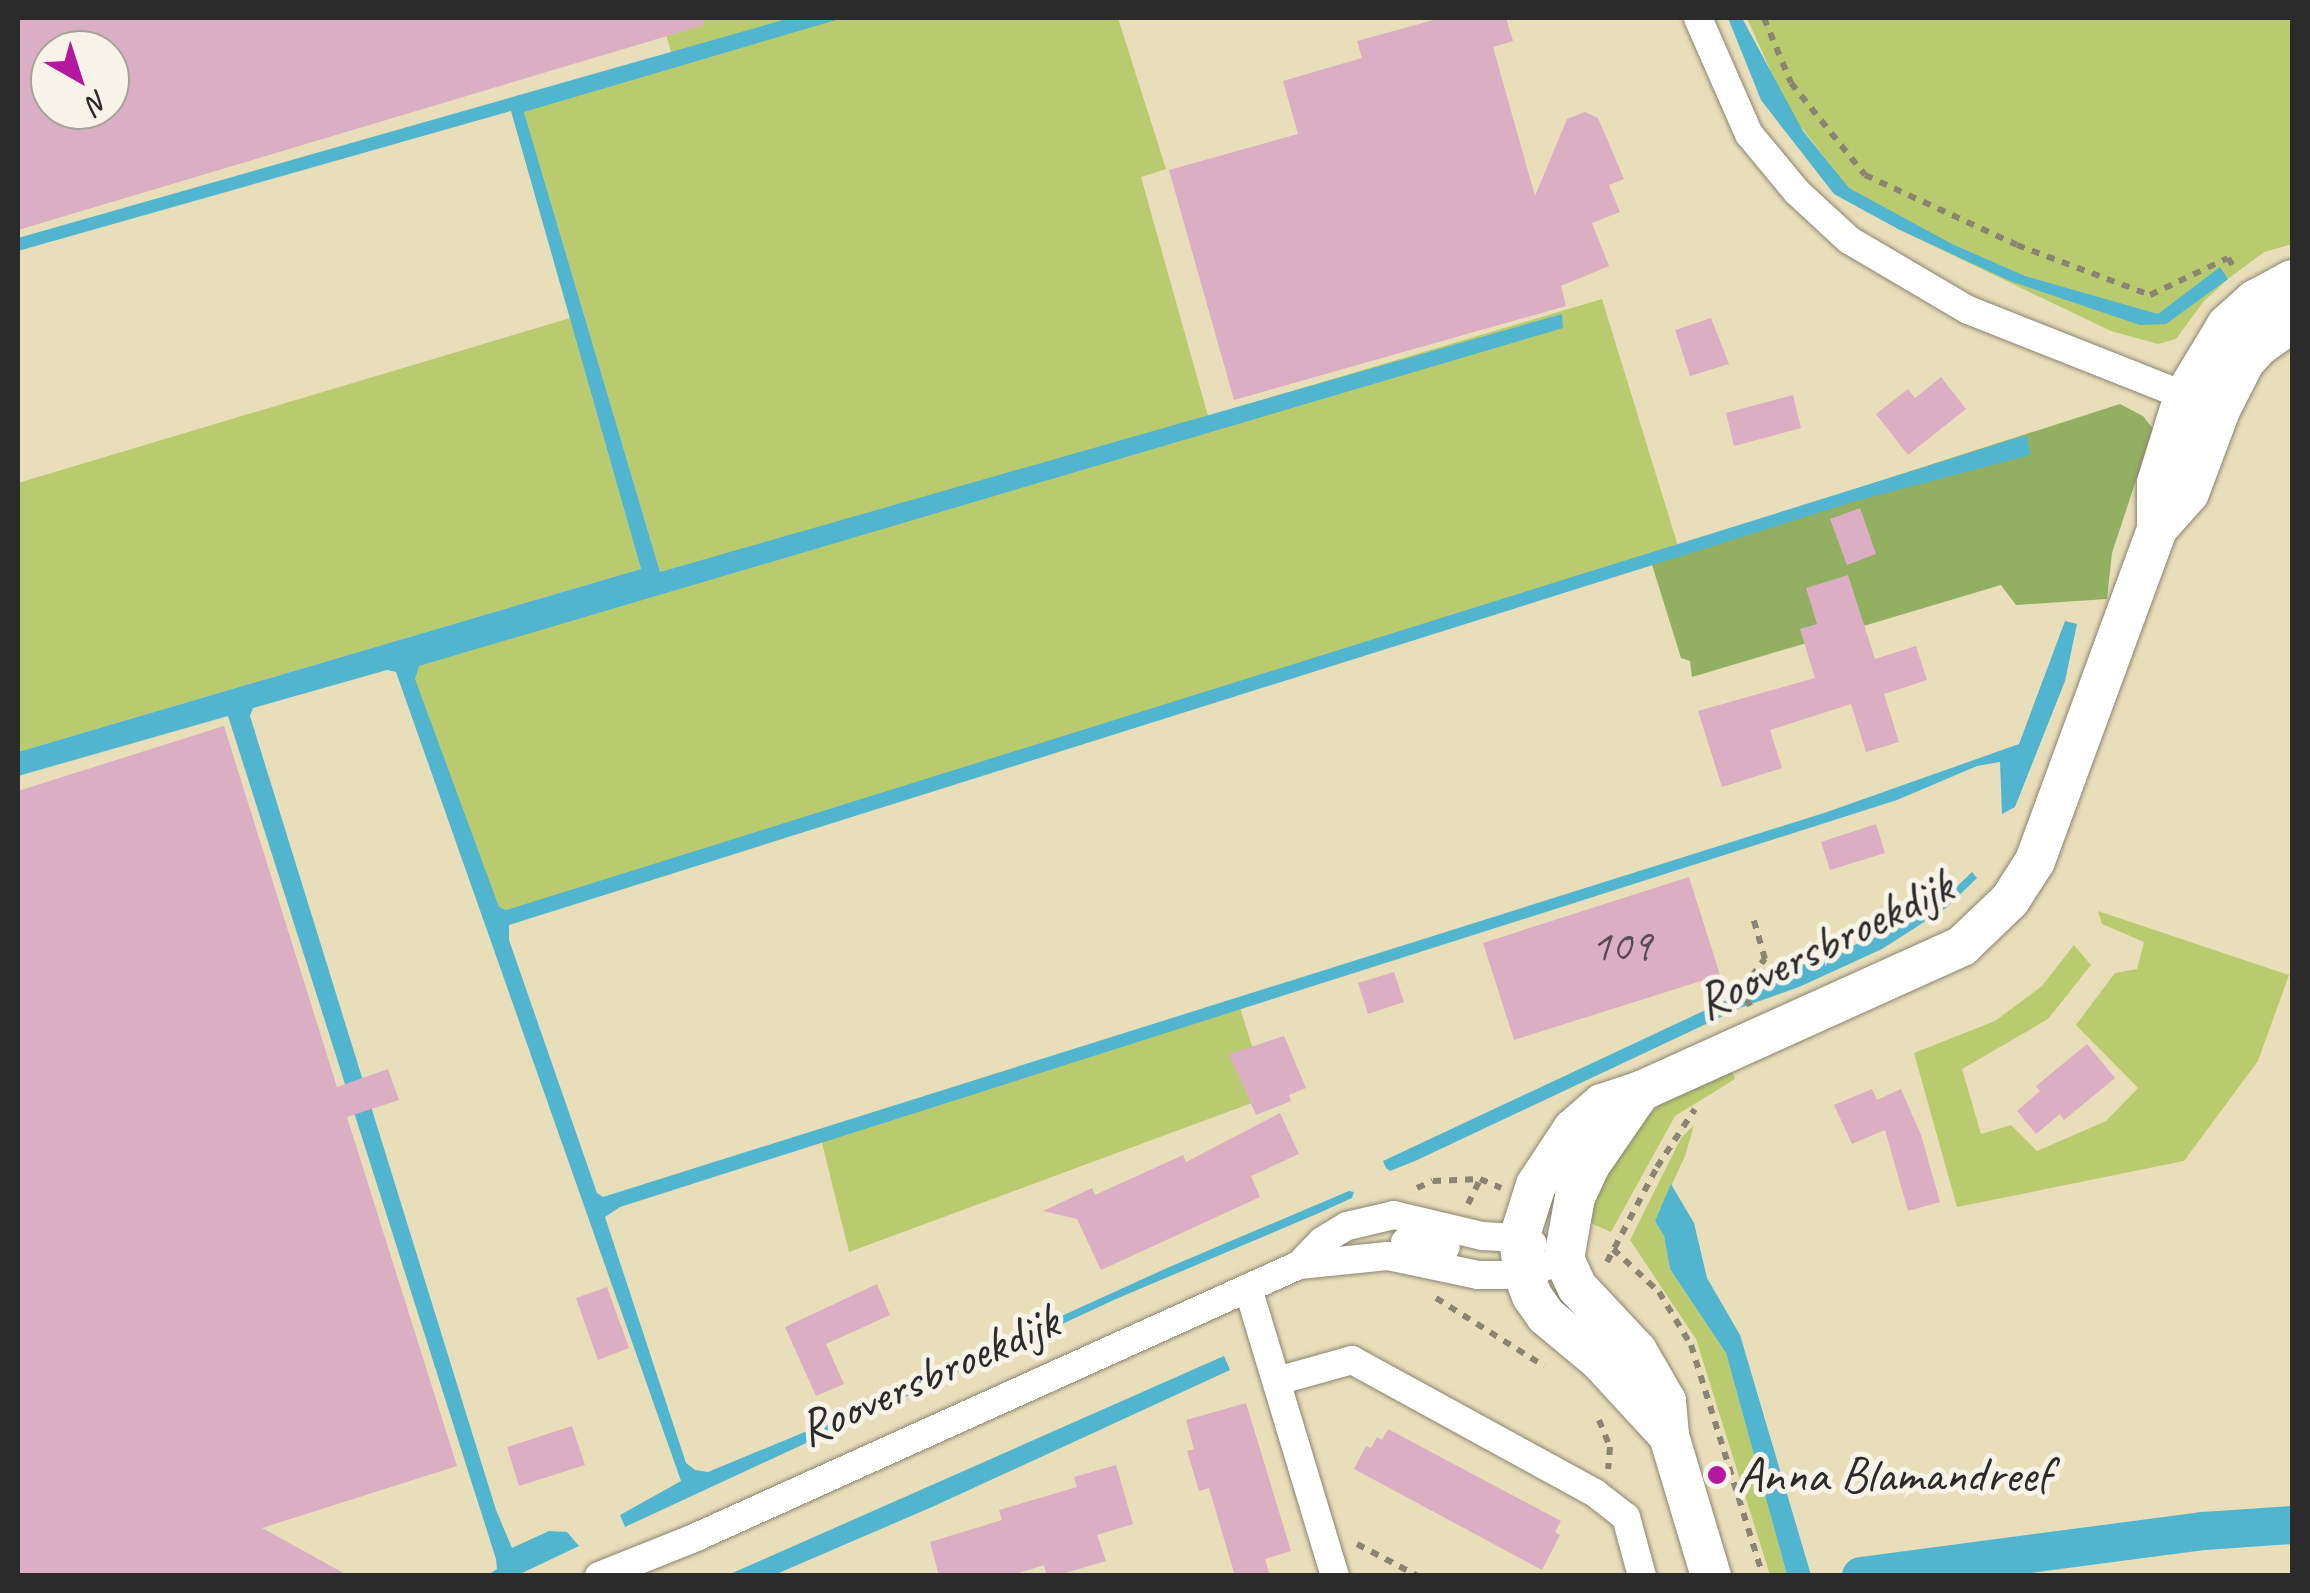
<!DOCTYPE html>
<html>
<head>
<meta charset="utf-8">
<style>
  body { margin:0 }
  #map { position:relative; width:2310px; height:1593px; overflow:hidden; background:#e8deba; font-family:Caveat,sans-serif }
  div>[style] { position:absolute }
  .green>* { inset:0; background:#bacb6f }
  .forest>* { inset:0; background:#93af62 }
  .water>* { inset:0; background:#51b5cf }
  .canal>* { height:38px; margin:-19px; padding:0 19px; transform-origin:19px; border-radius:19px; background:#51b5cf }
  .building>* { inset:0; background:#dcaec4 }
  .path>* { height:6px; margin-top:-3px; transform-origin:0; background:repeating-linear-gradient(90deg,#8a8472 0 8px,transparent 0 16px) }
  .roads { filter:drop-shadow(0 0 2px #8a8472) drop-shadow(0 0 2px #8a8472) }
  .minor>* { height:28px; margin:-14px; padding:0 14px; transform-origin:14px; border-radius:14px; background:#fff }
  .secondary>* { height:40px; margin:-20px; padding:0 20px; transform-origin:20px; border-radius:20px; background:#fff }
  .dots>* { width:28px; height:28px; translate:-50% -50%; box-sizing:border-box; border:5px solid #f7f3e8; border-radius:50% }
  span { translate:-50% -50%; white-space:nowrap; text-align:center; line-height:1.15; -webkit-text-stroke:10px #f7f3e8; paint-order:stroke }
  .number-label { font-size:45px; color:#574c51 }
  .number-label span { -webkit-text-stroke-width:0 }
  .street-label { font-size:50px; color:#2b2b2b }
  .poi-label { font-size:50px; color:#2b2b2b }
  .left { translate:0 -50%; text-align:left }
  .frame { position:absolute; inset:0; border:20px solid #2b2b2b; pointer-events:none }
  .north { position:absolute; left:30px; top:30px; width:100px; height:100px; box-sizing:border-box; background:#f7f3e8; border:2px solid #a5a39c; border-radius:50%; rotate:141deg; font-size:28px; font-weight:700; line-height:40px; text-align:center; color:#2b2b2b }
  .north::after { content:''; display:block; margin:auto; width:35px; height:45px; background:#b5179e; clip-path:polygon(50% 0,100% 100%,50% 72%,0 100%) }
</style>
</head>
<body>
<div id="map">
  <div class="green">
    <div style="clip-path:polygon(661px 18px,1118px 18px,1166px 169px,1141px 177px,1208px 416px,1602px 299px,1678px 546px,495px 917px,408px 663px,942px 494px,660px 572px,524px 112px,672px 55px)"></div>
    <div style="clip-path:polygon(1747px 18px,2292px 18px,2292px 244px,2264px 252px,2228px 279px,2204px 301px,2176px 339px,2158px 344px,2111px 331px,1898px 229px,1849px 189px,1788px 110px)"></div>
    <div style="clip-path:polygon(570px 318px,641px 569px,18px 752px,18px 483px)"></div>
    <div style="clip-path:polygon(2098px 911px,2289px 975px,2258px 1061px,2184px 1161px,1957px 1207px,1914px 1053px,1995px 1021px,2042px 986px,2074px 945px,2091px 965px,2048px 1019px,1962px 1069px,1981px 1134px,2011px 1125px,2037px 1151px,2106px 1121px,2138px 1088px,2076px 1025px,2115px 973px,2137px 969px,2144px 942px,2102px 924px)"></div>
    <div style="clip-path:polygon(1237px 998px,1268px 1097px,849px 1252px,819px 1131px)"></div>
    <div style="clip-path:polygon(1732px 1071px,1735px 1079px,1675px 1116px,1611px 1232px,1584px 1220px,1624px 1136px,1668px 1098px)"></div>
    <div style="clip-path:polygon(1694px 1125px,1685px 1156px,1655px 1221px,1664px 1236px,1670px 1269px,1726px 1353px,1787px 1575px,1770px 1575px,1696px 1339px,1630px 1240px,1681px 1138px)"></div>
  </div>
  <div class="forest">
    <div style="clip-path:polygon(2120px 404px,2143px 416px,2153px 429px,2112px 553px,2107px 599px,2016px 605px,2001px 585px,1692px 677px,1690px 661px,1681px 658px,1649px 555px)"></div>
  </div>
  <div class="water">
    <div style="clip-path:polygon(790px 18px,843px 18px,524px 112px,660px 572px,1562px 314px,1563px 328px,419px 666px,415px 679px,499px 907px,506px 910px,2027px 435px,2030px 455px,1856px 501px,509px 925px,509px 940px,597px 1193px,603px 1197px,1827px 812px,2019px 744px,2065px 621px,2077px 624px,2065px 681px,2015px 807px,2002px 814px,2000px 762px,1977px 766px,1897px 800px,620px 1207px,605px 1217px,686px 1463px,695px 1470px,708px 1472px,829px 1422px,1167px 1268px,1349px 1191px,1354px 1192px,1352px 1198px,1319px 1213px,1116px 1299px,625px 1527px,620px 1515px,681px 1481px,396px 672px,387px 670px,253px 708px,250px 716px,496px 1510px,512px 1548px,549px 1531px,567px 1532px,579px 1546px,518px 1575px,488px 1575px,497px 1569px,496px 1559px,228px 716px,18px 776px,18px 752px,641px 569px,511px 111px,18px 251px,18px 238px)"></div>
    <div style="clip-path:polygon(1728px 18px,1742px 18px,1803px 131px,1849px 188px,1952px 244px,2025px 276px,2158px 314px,2220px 267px,2228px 279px,2166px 324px,2140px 325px,2010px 281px,1898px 229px,1834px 194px,1761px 100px)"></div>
    <div style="clip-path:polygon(1972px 872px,1977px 878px,1946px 908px,1882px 949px,1799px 987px,1740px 1008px,1415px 1161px,1390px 1171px,1386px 1168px,1383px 1161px,1806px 963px,1889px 932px,1938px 905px)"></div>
    <div style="clip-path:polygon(1671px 1184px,1694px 1223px,1707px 1278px,1740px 1335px,1811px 1575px,1787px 1575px,1726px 1353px,1670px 1269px,1664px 1236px,1655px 1221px)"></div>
    <div style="clip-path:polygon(1224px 1356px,1230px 1370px,932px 1507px,774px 1575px,728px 1575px)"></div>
  </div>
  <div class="canal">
    <div style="left:1861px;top:1576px;width:346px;rotate:-7.5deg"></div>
    <div style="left:2204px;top:1531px;width:88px;rotate:-3.9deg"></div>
  </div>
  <div class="building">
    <div style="clip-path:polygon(evenodd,18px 18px,703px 18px,704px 25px,18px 230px,18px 18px,50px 50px,110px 50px,110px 110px,50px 110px,50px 50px)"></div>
    <div style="clip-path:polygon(1441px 18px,1506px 18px,1513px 41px,1493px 47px,1535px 196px,1567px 119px,1585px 112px,1598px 118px,1624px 179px,1609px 185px,1620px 212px,1592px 223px,1609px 266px,1561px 286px,1566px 306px,1234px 400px,1169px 170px,1298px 134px,1283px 81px,1362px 58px,1357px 41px)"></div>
    <div style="clip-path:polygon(1711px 318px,1729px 364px,1690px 376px,1675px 330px)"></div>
    <div style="clip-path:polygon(1941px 377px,1966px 409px,1908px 455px,1876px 414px,1908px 389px,1915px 398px)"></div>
    <div style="clip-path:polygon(1793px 395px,1801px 428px,1734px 446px,1726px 413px)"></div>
    <div style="clip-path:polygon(1860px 508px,1876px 554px,1847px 565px,1830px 519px)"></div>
    <div style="clip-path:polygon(1848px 575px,1875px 659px,1916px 646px,1927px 680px,1884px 694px,1899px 742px,1866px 752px,1851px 704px,1770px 730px,1782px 768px,1722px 787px,1698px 711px,1815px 678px,1800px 629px,1817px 624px,1806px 588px)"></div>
    <div style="clip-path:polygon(224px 726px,337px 1087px,388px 1069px,399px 1100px,347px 1117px,457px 1466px,262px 1528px,349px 1576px,18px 1576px,18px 791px)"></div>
    <div style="clip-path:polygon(1876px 824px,1885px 853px,1830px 870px,1821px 842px)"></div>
    <div style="clip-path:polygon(1689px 877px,1720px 975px,1514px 1040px,1483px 943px)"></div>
    <div style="clip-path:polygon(1394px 972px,1404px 1002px,1368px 1014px,1358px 983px)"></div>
    <div style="clip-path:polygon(1284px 1036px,1306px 1088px,1289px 1095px,1291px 1101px,1256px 1115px,1229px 1054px)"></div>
    <div style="clip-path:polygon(2087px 1044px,2115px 1078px,2064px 1120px,2060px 1114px,2036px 1134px,2017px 1111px,2040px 1091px,2036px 1086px)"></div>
    <div style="clip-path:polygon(1872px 1089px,1877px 1100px,1901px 1089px,1921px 1135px,1940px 1202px,1908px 1211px,1885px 1130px,1852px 1144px,1834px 1105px)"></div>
    <div style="clip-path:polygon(1280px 1113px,1299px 1154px,1251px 1176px,1260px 1197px,1101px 1270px,1077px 1219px,1043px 1211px,1092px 1188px,1095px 1195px,1183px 1155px,1186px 1162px)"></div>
    <div style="clip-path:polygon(877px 1284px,890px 1315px,826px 1344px,844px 1384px,816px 1396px,785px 1327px)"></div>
    <div style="clip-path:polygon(607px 1287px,629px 1348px,598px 1360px,576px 1298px)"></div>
    <div style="clip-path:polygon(1246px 1403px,1291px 1551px,1265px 1559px,1270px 1576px,1235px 1576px,1209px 1488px,1199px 1491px,1187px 1451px,1194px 1449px,1186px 1420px)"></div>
    <div style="clip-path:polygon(572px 1426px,585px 1465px,519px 1486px,507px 1447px)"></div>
    <div style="clip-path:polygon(1388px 1429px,1561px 1521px,1555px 1532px,1560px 1535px,1542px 1570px,1354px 1469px,1366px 1446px,1371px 1448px,1377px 1437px,1382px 1440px)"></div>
    <div style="clip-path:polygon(1116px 1465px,1133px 1524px,1097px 1535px,1106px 1561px,1055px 1576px,1047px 1576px,1044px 1565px,1009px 1576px,939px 1576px,930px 1542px,1002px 1520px,999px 1510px,1077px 1487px,1074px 1477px)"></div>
  </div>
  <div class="path">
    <div style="left:1764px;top:18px;width:70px;rotate:67.4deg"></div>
    <div style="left:1791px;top:83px;width:118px;rotate:51.2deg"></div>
    <div style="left:1865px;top:175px;width:167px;rotate:24.7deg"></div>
    <div style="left:2017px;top:245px;width:142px;rotate:20.6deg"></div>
    <div style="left:2150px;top:295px;width:86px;rotate:-25.4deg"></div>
    <div style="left:2228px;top:258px;width:13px;rotate:58deg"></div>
    <div style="left:1750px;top:1006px;width:19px;rotate:-115deg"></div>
    <div style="left:1742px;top:989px;width:38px;rotate:-53deg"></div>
    <div style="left:1765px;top:959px;width:47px;rotate:-106.1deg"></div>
    <div style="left:1417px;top:1188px;width:17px;rotate:-24deg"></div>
    <div style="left:1433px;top:1181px;width:47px;rotate:-2.4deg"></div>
    <div style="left:1480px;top:1179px;width:23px;rotate:23deg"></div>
    <div style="left:1468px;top:1204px;width:28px;rotate:-64deg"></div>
    <div style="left:1613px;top:1249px;width:63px;rotate:43.1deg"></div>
    <div style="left:1659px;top:1292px;width:62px;rotate:58.9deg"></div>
    <div style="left:1691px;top:1345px;width:242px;rotate:72.7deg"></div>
    <div style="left:1607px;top:1262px;width:107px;rotate:-62.2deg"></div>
    <div style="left:1657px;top:1167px;width:69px;rotate:-56.8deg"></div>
    <div style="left:1436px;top:1298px;width:128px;rotate:32.2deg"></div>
    <div style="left:1599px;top:1420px;width:29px;rotate:68deg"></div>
    <div style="left:1610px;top:1447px;width:22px;rotate:95deg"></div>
    <div style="left:1357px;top:1544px;width:69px;rotate:27.7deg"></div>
  </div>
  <div class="roads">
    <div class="minor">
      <div style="left:1698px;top:18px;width:127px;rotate:66.3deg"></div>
      <div style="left:1749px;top:134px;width:75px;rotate:50.4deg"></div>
      <div style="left:1797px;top:192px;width:71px;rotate:42.7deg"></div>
      <div style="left:1849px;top:240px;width:138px;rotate:30.5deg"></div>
      <div style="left:1968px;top:310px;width:247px;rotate:21.6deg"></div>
      <div style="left:1405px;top:1242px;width:41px;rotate:7deg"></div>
      <div style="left:1299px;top:1265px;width:33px;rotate:-46deg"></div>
      <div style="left:1322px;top:1241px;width:29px;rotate:-31deg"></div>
      <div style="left:1347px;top:1226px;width:48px;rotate:-13.2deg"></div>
      <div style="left:1394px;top:1215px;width:90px;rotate:13.4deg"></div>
      <div style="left:1482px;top:1236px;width:37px;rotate:3deg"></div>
      <div style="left:1519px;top:1238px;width:15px;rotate:23deg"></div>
      <div style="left:1248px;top:1288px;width:301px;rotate:73.2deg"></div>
      <div style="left:1277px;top:1381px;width:78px;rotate:-15.6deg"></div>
      <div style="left:1352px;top:1360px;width:277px;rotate:28.7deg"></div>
      <div style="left:1595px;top:1493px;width:39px;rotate:38deg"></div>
      <div style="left:1626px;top:1517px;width:61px;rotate:74.8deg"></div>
      <div style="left:599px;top:1576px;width:102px;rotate:-21.8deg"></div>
      <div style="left:694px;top:1538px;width:664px;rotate:-24.29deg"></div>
      <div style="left:1299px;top:1265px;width:89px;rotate:-5.8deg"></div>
      <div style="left:1388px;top:1256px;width:92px;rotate:11.9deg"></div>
      <div style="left:1478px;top:1275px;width:46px"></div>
      <div style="left:1524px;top:1275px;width:43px;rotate:-21.8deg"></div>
    </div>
    <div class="secondary">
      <div style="left:2157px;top:529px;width:48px;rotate:-48.4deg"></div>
      <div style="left:2189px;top:493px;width:89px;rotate:-69.5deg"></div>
      <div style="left:2220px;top:410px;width:55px;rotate:-63deg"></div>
      <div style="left:2245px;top:361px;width:22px;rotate:-47deg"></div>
      <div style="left:2260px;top:345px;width:39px;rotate:-35deg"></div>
      <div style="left:1641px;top:1091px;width:90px;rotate:124.6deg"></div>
      <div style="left:1590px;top:1165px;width:35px;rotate:115deg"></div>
      <div style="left:1575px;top:1197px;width:63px;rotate:100.1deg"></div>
      <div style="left:1564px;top:1259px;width:31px;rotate:65deg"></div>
      <div style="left:1577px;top:1287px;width:88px;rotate:46.8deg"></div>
      <div style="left:1637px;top:1351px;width:58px;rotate:59.9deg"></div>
      <div style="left:1666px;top:1401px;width:35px;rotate:85deg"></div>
      <div style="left:1669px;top:1436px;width:146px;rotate:73.3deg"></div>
      <div style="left:1669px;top:1436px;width:102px;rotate:-132.6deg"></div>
      <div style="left:1600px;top:1361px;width:70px;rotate:-140.2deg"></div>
      <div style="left:1546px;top:1316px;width:24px;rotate:-125deg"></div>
      <div style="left:1532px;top:1296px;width:22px;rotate:-111deg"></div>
      <div style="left:1524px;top:1275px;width:37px;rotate:-98deg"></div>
      <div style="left:1519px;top:1238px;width:56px;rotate:-72.2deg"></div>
      <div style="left:1536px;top:1185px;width:67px;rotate:-56.5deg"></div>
      <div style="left:1573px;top:1129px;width:38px;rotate:-41deg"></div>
      <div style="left:1602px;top:1104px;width:41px;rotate:-18.4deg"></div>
      <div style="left:1641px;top:1091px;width:352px;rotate:-24.3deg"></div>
      <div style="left:1962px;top:946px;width:66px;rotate:-43.8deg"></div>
      <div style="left:2010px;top:900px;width:46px;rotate:-57.3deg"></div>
      <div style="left:2035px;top:861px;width:354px;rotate:-69.8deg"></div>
      <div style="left:2157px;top:529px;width:46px;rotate:-90deg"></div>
      <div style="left:2157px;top:483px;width:91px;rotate:-72.8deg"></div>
      <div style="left:2184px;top:396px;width:83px;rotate:-58.8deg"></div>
      <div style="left:2227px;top:325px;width:38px;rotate:-42deg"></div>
      <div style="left:2255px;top:300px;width:42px;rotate:-28.4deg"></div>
    </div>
  </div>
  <div class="dots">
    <div style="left:1717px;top:1475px;background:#b5179e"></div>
  </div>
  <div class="number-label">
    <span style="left:1621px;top:946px">109</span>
  </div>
  <div class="street-label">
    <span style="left:1824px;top:944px;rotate:-26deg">Rooversbroekdijk</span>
    <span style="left:928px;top:1375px;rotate:-24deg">Rooversbroekdijk</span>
  </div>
  <div class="poi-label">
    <span class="left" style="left:1737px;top:1475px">Anna Blamandreef</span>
  </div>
  <div class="frame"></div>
  <div class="north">N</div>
</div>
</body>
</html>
